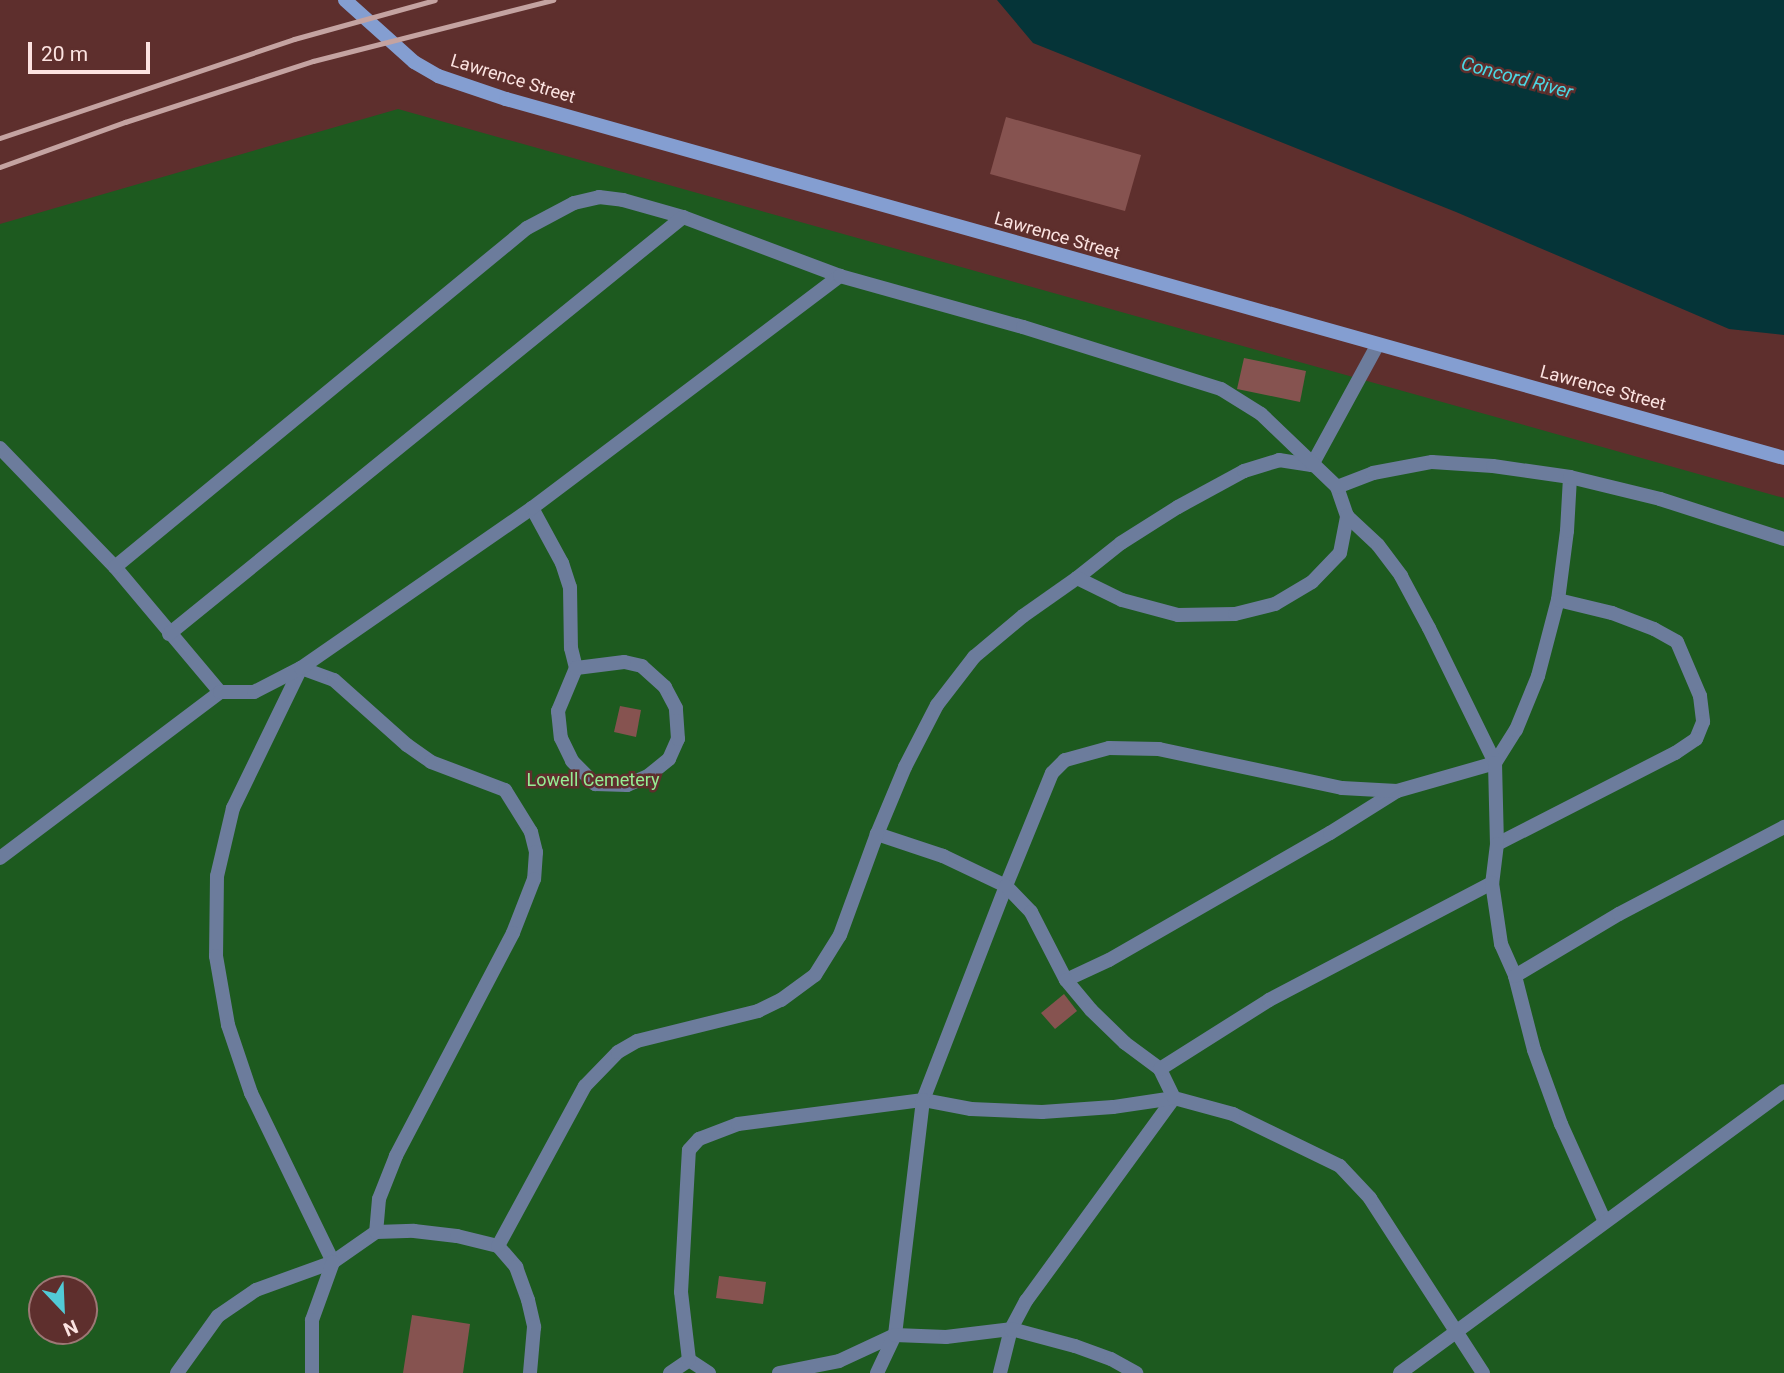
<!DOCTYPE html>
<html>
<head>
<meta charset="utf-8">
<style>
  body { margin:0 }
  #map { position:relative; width:1784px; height:1373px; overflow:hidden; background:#5e2f2d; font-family:Roboto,sans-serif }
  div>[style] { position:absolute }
  .green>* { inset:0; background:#1d5a1f }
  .water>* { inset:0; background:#053438 }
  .building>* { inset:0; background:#865350 }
  .service>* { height:14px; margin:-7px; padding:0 7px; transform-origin:7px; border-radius:7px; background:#6c7c9c }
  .secondary>* { height:14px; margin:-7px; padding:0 7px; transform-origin:7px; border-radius:7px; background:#849ed1 }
  .rail>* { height:5px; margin:-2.5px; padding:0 2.5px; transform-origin:2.5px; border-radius:2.5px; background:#c4a3a1 }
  span { translate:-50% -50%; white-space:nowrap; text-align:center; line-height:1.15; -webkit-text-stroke:5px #5e2f2d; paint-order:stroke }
  .street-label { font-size:18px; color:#fce3e1 }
  .park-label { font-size:18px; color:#95ed93 }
  .water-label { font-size:19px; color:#4bd8e4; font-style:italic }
  .north { position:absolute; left:28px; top:1275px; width:70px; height:70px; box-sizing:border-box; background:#5e2f2d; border:2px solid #9d7775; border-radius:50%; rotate:157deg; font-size:19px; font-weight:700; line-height:28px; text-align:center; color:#fce3e1 }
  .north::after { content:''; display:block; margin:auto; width:24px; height:32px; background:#52cbd7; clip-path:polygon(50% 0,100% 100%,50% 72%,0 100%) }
  .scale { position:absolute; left:28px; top:42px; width:122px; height:32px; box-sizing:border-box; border:4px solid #fce3e1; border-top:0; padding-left:9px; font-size:21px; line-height:24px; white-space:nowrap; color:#fce3e1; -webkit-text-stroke:5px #5e2f2d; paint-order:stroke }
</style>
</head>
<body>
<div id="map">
  <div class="green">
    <div style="clip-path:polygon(evenodd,398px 109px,1784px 498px,1784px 1373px,0 1373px,0 224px,398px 109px,42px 1289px,84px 1289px,84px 1331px,42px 1331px,42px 1289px)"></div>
  </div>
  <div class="water">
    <div style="clip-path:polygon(997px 0,1784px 0,1784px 335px,1729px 329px,1456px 212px,1033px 43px)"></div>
  </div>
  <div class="building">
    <div style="clip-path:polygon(1006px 117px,1141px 155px,1125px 211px,990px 174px)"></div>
    <div style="clip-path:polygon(1244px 358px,1306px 371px,1300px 402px,1237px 389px)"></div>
    <div style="clip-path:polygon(620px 706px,641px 710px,636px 737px,614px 732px)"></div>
    <div style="clip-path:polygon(1064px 994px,1077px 1011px,1055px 1029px,1041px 1013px)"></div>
    <div style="clip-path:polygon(719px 1276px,766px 1282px,763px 1304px,716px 1298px)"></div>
    <div style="clip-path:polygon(412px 1315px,470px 1324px,463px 1373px,403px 1373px)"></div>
  </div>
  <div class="service">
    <div style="left:0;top:448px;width:165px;rotate:46deg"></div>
    <div style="left:115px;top:567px;width:163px;rotate:50deg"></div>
    <div style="left:1337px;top:487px;width:31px;rotate:71deg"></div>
    <div style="left:532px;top:508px;width:63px;rotate:61.4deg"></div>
    <div style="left:562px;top:563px;width:25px;rotate:72deg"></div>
    <div style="left:570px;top:587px;width:61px;rotate:89.1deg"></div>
    <div style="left:571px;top:648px;width:21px;rotate:76deg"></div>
    <div style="left:576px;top:668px;width:47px;rotate:112.7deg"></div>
    <div style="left:558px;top:711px;width:27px;rotate:84deg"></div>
    <div style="left:561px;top:738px;width:25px;rotate:64deg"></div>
    <div style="left:572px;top:761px;width:33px;rotate:45deg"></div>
    <div style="left:595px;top:784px;width:32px;rotate:2deg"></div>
    <div style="left:627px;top:785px;width:23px;rotate:-23deg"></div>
    <div style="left:648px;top:776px;width:27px;rotate:-39deg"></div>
    <div style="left:669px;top:759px;width:22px;rotate:-66deg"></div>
    <div style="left:678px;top:739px;width:31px;rotate:-94deg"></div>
    <div style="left:676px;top:708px;width:24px;rotate:-118deg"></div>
    <div style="left:665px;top:687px;width:31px;rotate:-138deg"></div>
    <div style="left:642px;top:666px;width:18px;rotate:-167deg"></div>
    <div style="left:624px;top:662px;width:48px;rotate:172.9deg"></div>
    <div style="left:115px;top:567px;width:534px;rotate:-39.45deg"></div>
    <div style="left:527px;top:228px;width:53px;rotate:-28deg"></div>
    <div style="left:574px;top:203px;width:26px;rotate:-13deg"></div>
    <div style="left:599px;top:197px;width:24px;rotate:7deg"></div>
    <div style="left:623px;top:200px;width:62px;rotate:15.8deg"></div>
    <div style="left:683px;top:217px;width:168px;rotate:20.6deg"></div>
    <div style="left:1077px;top:578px;width:56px;rotate:-38.5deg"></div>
    <div style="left:1121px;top:543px;width:67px;rotate:-32.3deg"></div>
    <div style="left:1178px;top:507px;width:75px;rotate:-28.6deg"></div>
    <div style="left:1244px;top:471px;width:37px;rotate:-17deg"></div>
    <div style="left:1279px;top:460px;width:33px;rotate:9deg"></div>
    <div style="left:1312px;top:465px;width:136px;rotate:-61.4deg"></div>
    <div style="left:1558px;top:600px;width:70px;rotate:-82.6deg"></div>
    <div style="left:1567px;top:531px;width:54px;rotate:-86.8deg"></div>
    <div style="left:169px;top:634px;width:662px;rotate:-39.05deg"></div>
    <div style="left:301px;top:668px;width:156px;rotate:115.9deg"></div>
    <div style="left:233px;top:808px;width:70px;rotate:103.2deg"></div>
    <div style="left:217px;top:876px;width:80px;rotate:90.7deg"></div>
    <div style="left:216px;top:956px;width:70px;rotate:80.1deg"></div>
    <div style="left:228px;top:1025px;width:72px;rotate:71.3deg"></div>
    <div style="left:251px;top:1093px;width:188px;rotate:64.1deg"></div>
    <div style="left:333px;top:1262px;width:52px;rotate:-34.9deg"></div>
    <div style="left:376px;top:1232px;width:38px;rotate:-2deg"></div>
    <div style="left:414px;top:1231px;width:43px;rotate:6.6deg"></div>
    <div style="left:457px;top:1236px;width:42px;rotate:13.7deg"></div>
    <div style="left:498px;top:1246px;width:28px;rotate:49deg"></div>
    <div style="left:516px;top:1267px;width:35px;rotate:70deg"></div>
    <div style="left:528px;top:1300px;width:28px;rotate:77deg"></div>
    <div style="left:534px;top:1327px;width:46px;rotate:95deg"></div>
    <div style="left:301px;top:668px;width:35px;rotate:20deg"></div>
    <div style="left:334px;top:680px;width:98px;rotate:41.7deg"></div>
    <div style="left:407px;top:745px;width:29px;rotate:35deg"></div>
    <div style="left:431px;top:762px;width:79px;rotate:20.7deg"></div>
    <div style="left:505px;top:790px;width:49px;rotate:58.2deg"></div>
    <div style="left:531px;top:832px;width:21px;rotate:76deg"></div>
    <div style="left:536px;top:852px;width:27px;rotate:94deg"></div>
    <div style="left:534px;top:879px;width:58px;rotate:111.3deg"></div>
    <div style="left:513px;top:933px;width:252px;rotate:117.7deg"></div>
    <div style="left:396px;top:1156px;width:46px;rotate:111.6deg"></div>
    <div style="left:379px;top:1199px;width:33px;rotate:95deg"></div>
    <div style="left:1397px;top:791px;width:102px;rotate:-15.9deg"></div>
    <div style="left:1495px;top:763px;width:39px;rotate:-58deg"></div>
    <div style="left:1516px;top:730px;width:58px;rotate:-67.8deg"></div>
    <div style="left:1538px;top:676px;width:79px;rotate:-75.3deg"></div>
    <div style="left:1558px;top:600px;width:56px;rotate:13.5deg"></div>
    <div style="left:1612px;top:613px;width:45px;rotate:20.9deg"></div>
    <div style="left:1654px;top:629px;width:26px;rotate:29deg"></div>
    <div style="left:1677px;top:642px;width:59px;rotate:66.9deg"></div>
    <div style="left:1700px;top:696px;width:26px;rotate:83deg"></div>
    <div style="left:1703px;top:722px;width:18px;rotate:112deg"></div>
    <div style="left:1696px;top:739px;width:25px;rotate:146deg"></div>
    <div style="left:1675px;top:753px;width:200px;rotate:152.9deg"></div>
    <div style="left:0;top:858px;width:276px;rotate:-37deg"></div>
    <div style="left:220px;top:692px;width:34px"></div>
    <div style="left:254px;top:692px;width:53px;rotate:-27.1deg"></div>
    <div style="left:301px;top:668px;width:281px;rotate:-34.7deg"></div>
    <div style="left:532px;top:508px;width:386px;rotate:-37deg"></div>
    <div style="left:840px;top:276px;width:190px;rotate:15.6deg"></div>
    <div style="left:1023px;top:327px;width:207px;rotate:17.4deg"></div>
    <div style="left:1221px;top:389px;width:47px;rotate:32deg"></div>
    <div style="left:1261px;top:414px;width:105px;rotate:43.8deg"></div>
    <div style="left:1337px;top:487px;width:39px;rotate:-21deg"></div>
    <div style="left:1373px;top:473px;width:60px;rotate:-10.6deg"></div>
    <div style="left:1432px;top:462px;width:61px;rotate:3.8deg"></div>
    <div style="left:1493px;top:466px;width:78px;rotate:8.1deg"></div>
    <div style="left:1570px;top:477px;width:93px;rotate:13.7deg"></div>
    <div style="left:1660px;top:499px;width:130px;rotate:17.9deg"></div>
    <div style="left:1515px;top:976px;width:76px;rotate:75.6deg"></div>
    <div style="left:1534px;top:1050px;width:79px;rotate:70deg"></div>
    <div style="left:1561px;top:1124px;width:107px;rotate:65.8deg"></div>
    <div style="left:1066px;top:980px;width:47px;rotate:-24.9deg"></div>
    <div style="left:1109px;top:960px;width:255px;rotate:-29.9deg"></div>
    <div style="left:1330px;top:833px;width:79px;rotate:-32.1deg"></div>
    <div style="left:1397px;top:791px;width:55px;rotate:-176.9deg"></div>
    <div style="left:1342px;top:788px;width:187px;rotate:-168deg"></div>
    <div style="left:1159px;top:749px;width:50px;rotate:-178.9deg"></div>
    <div style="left:1109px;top:748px;width:46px;rotate:164.7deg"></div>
    <div style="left:1065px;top:760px;width:18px;rotate:135deg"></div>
    <div style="left:1052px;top:773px;width:122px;rotate:112.2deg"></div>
    <div style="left:1006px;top:886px;width:70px;rotate:-154.5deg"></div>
    <div style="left:943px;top:856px;width:70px;rotate:-161.6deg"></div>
    <div style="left:877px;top:834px;width:73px;rotate:-67.3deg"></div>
    <div style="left:905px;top:767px;width:70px;rotate:-62.7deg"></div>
    <div style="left:937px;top:705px;width:61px;rotate:-52.4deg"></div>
    <div style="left:974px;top:657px;width:64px;rotate:-39.9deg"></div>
    <div style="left:1023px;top:616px;width:66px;rotate:-35.1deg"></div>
    <div style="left:1077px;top:578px;width:50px;rotate:26.1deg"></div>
    <div style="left:1122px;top:600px;width:58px;rotate:15deg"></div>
    <div style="left:1178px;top:615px;width:57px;rotate:-1deg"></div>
    <div style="left:1235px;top:614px;width:41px;rotate:-14deg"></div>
    <div style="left:1275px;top:604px;width:43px;rotate:-30.7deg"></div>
    <div style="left:1312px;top:582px;width:40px;rotate:-46deg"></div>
    <div style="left:1340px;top:553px;width:38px;rotate:-79deg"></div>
    <div style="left:1347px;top:516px;width:42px;rotate:43.1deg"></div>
    <div style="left:1378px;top:545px;width:39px;rotate:53deg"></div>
    <div style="left:1401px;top:576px;width:59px;rotate:61.7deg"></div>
    <div style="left:1429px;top:628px;width:150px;rotate:63.9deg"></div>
    <div style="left:1495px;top:763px;width:81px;rotate:88.6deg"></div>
    <div style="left:1497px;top:844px;width:39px;rotate:97deg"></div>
    <div style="left:498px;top:1246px;width:182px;rotate:-61.5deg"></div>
    <div style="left:585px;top:1086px;width:47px;rotate:-45.9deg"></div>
    <div style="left:618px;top:1052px;width:22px;rotate:-30deg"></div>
    <div style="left:637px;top:1041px;width:125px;rotate:-13.9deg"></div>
    <div style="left:758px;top:1011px;width:25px;rotate:-26deg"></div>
    <div style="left:781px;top:1000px;width:42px;rotate:-36.3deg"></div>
    <div style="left:815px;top:975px;width:47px;rotate:-58deg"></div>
    <div style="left:840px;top:935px;width:108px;rotate:-69.9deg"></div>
    <div style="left:177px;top:1373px;width:70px;rotate:-54.3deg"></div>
    <div style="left:218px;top:1316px;width:46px;rotate:-34.4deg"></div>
    <div style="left:256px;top:1290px;width:82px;rotate:-20deg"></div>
    <div style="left:333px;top:1262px;width:62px;rotate:109.9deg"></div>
    <div style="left:312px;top:1320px;width:53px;rotate:90deg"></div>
    <div style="left:670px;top:1373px;width:23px;rotate:-34deg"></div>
    <div style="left:709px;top:1373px;width:24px;rotate:-147deg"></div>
    <div style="left:689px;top:1360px;width:68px;rotate:-96.7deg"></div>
    <div style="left:681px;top:1292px;width:142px;rotate:-86.8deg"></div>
    <div style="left:689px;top:1150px;width:15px;rotate:-48deg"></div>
    <div style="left:699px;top:1139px;width:42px;rotate:-21deg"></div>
    <div style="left:738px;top:1124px;width:187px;rotate:-7.4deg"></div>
    <div style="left:923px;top:1100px;width:230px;rotate:-68.8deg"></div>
    <div style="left:1006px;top:886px;width:36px;rotate:46deg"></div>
    <div style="left:1031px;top:912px;width:76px;rotate:62.8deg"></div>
    <div style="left:1066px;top:980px;width:39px;rotate:50deg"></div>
    <div style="left:1091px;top:1010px;width:47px;rotate:44.1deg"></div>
    <div style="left:1125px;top:1043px;width:44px;rotate:36.6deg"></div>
    <div style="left:779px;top:1373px;width:61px;rotate:-11.3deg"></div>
    <div style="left:839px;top:1361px;width:62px;rotate:-24.9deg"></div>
    <div style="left:877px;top:1373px;width:42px;rotate:-64.7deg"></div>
    <div style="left:1000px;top:1373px;width:45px;rotate:-76deg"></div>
    <div style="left:1011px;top:1329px;width:32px;rotate:-62deg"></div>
    <div style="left:1026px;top:1301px;width:251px;rotate:-53.9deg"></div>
    <div style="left:1174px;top:1098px;width:62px;rotate:171.6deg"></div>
    <div style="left:1113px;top:1107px;width:71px;rotate:176deg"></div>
    <div style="left:1042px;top:1112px;width:71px;rotate:-177.6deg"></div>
    <div style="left:971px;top:1109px;width:49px;rotate:-169.4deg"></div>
    <div style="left:923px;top:1100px;width:237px;rotate:96.8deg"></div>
    <div style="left:895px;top:1335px;width:51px;rotate:2.2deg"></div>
    <div style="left:946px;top:1337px;width:65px;rotate:-7deg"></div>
    <div style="left:1011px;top:1329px;width:66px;rotate:14.9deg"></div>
    <div style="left:1075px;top:1346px;width:38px;rotate:20deg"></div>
    <div style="left:1111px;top:1359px;width:29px;rotate:29deg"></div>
    <div style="left:1400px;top:1373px;width:476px;rotate:-36.3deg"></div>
    <div style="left:1483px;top:1373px;width:208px;rotate:-122.9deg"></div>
    <div style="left:1370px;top:1198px;width:44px;rotate:-133.2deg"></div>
    <div style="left:1340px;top:1166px;width:119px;rotate:-154.1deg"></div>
    <div style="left:1233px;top:1114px;width:61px;rotate:-164.8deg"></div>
    <div style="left:1174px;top:1098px;width:32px;rotate:-116deg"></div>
    <div style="left:1160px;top:1069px;width:129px;rotate:-32.3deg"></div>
    <div style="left:1269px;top:1000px;width:252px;rotate:-27.7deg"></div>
    <div style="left:1492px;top:883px;width:62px;rotate:81.6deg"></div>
    <div style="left:1501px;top:944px;width:35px;rotate:66deg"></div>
    <div style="left:1515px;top:976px;width:121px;rotate:-30.8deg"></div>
    <div style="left:1619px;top:914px;width:187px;rotate:-27.8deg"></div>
  </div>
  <div class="secondary">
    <div style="left:345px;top:0;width:93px;rotate:41.9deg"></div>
    <div style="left:414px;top:62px;width:28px;rotate:30deg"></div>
    <div style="left:438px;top:76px;width:72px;rotate:18.7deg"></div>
    <div style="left:506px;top:99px;width:1327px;rotate:15.69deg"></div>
  </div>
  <div class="rail">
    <div style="left:0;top:138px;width:310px;rotate:-18.6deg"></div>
    <div style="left:294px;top:39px;width:146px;rotate:-15.5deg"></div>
    <div style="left:0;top:167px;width:133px;rotate:-19.8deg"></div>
    <div style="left:125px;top:122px;width:198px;rotate:-18deg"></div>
    <div style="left:313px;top:61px;width:248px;rotate:-14.3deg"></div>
  </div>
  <div class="street-label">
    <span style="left:513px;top:79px;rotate:17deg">Lawrence Street</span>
    <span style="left:1057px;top:236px;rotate:16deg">Lawrence Street</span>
    <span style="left:1603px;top:388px;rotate:15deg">Lawrence Street</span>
  </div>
  <div class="park-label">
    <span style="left:593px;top:780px">Lowell Cemetery</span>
  </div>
  <div class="water-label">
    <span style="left:1517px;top:78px;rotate:15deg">Concord River</span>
  </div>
  <div class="north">N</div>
  <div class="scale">20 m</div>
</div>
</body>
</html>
